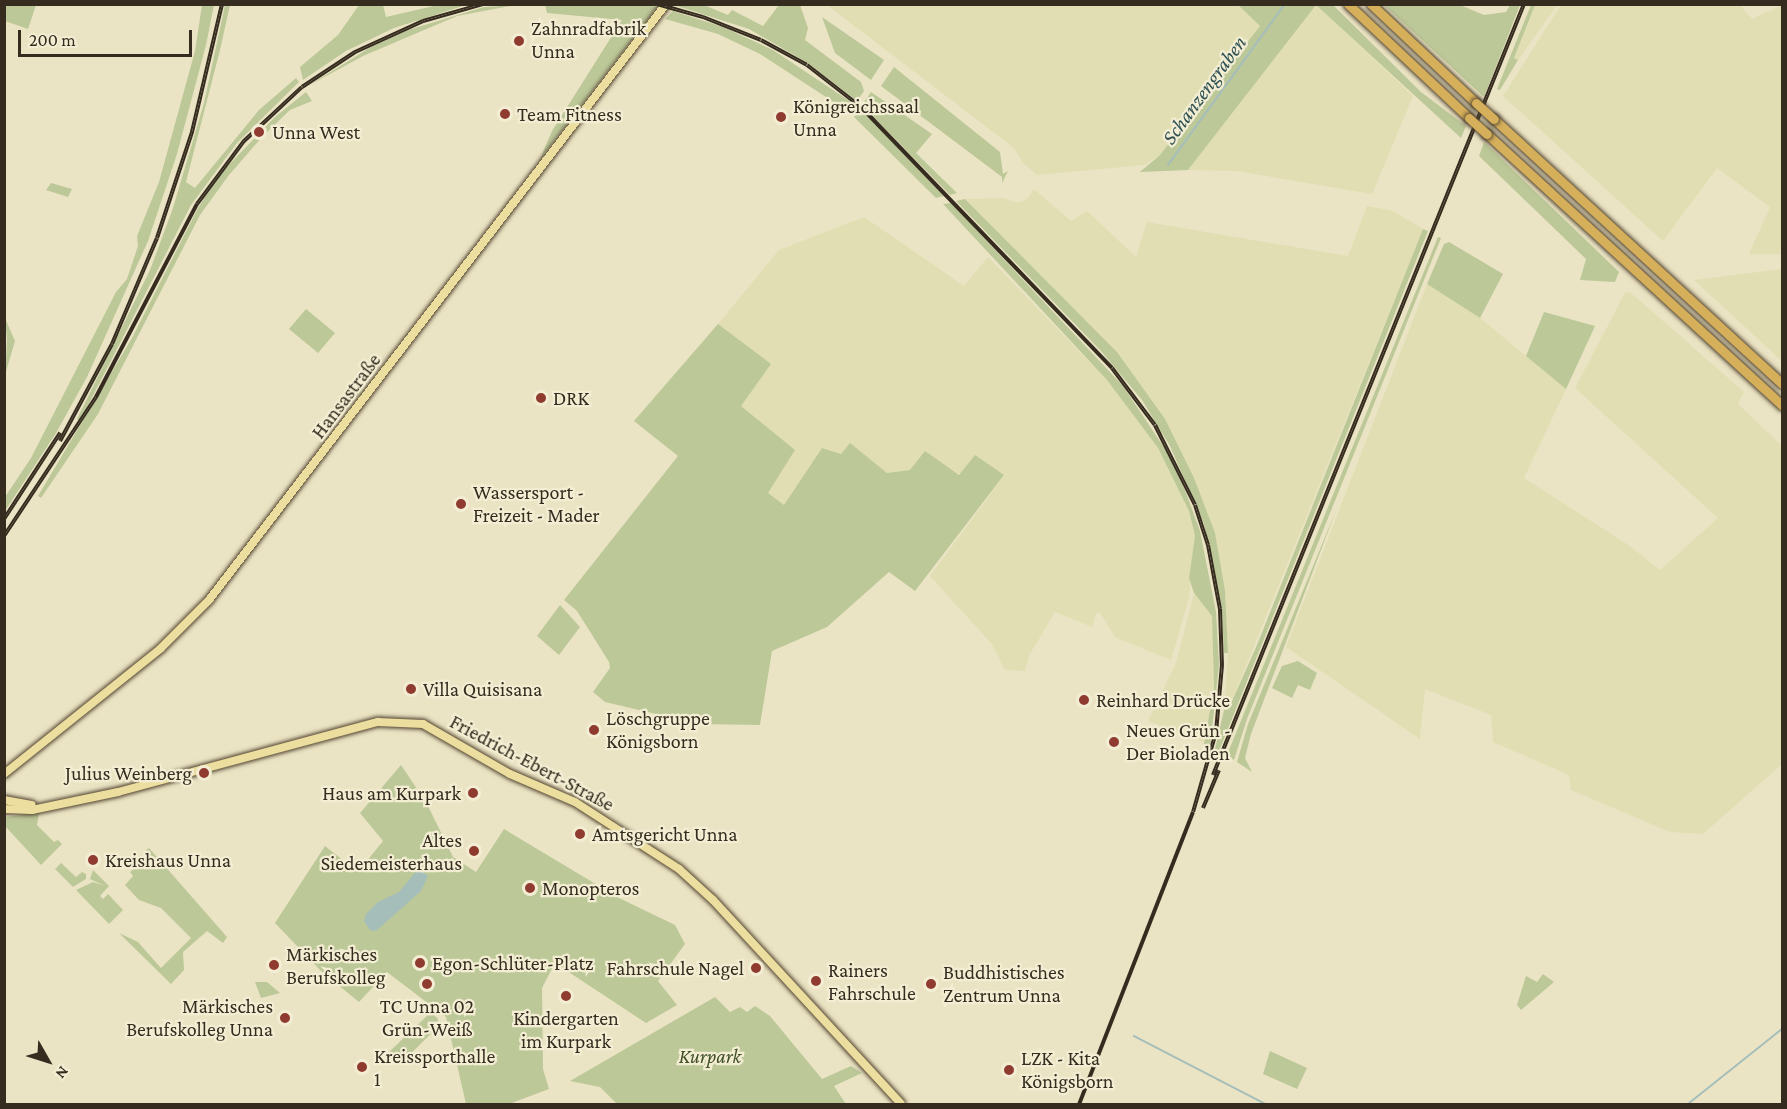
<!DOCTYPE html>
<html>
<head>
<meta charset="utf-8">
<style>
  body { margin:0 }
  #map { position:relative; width:1787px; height:1109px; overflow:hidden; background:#ebe4c4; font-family:"Crimson Pro",serif }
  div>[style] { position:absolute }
  .farmland>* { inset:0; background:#e0deb2 }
  .green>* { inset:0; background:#bcc898 }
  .water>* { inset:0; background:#a5beba }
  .stream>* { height:1.5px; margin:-0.75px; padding:0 0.75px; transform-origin:0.75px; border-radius:0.75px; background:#a5beba }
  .roads { filter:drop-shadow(0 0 2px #524430) drop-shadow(0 0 2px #524430) }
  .major>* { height:8px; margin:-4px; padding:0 4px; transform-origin:4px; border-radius:4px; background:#ecde9e }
  .highway>* { height:9px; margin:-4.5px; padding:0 4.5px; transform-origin:4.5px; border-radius:4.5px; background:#d5af5a }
  .rail>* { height:4px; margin-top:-2px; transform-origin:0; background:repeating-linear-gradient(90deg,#f3eed3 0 4.5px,#352c1f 0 9px); box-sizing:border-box; border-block:2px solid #352c1f }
  .bridges { filter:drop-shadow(0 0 2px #524430) drop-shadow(0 0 2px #524430) }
  .highway-bridge>* { height:9px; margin:-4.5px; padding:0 4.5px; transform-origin:4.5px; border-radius:4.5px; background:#d5af5a }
  .dots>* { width:16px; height:16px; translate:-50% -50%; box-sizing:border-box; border:3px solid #f3eed3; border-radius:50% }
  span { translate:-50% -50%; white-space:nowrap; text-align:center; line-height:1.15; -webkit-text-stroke:4.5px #f3eed3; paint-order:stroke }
  .poi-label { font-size:20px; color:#352c1f }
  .left { translate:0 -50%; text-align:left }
  .right { translate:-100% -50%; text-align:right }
  .street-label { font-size:20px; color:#352c1f }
  .park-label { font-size:20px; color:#405027; font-style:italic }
  .water-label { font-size:21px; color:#2f5154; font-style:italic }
  .frame { position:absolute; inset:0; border:6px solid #352c1f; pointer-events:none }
  .north { position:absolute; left:18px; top:1031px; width:60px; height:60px; -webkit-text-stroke:4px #f3eed3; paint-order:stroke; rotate:129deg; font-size:16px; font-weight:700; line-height:24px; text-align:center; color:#352c1f }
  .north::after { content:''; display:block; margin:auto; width:21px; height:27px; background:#352c1f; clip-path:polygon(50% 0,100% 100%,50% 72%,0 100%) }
  .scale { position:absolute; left:18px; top:30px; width:174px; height:27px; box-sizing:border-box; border:3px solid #352c1f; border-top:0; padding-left:8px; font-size:18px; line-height:21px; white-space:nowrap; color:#352c1f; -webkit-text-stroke:4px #f3eed3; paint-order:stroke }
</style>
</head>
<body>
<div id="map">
  <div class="farmland">
    <div style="clip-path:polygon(827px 5px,1238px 5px,1260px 26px,1160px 155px,1144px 165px,1037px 175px,1023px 163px,1014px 148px)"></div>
    <div style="clip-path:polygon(1316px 5px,1413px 96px,1372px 194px,1236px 171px,1188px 170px)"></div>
    <div style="clip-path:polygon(1535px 5px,1557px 5px,1518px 60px,1514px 58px)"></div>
    <div style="clip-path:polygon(1561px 5px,1740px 5px,1752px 19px,1782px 5px,1782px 254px,1749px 254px,1770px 207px,1717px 168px,1663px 241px,1503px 96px)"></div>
    <div style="clip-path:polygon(1034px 189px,1071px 221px,1087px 211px,1136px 257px,1147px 222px,1348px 256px,1367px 206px,1393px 211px,1423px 229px,1228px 710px,1224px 710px,1228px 653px,1225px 591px,1194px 478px,1117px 352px,965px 199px,1003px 198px,1018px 203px,1028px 198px)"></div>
    <div style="clip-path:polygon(864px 217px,964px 286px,988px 257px,1107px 380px,1158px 448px,1189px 511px,1195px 536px,1189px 598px,1171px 660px,1115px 637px,1101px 614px,1096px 613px,1092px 627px,1055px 612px,1030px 654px,1025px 671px,1005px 670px,991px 643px,930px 576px,1004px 476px,910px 470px,887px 473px,850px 444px,841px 454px,822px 448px,784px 505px,768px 493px,795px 450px,741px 406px,718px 324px,779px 250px)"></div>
    <div style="clip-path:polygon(1782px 269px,1782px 361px,1694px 280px)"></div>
    <div style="clip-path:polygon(1427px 284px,1480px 318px,1566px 389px,1524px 478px,1630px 546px,1660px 570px,1718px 518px,1575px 388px,1625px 293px,1630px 292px,1744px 392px,1738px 404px,1782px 446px,1782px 764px,1703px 834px,1670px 832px,1571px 790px,1569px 775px,1493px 742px,1491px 715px,1425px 689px,1420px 739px,1286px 647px)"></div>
    <div style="clip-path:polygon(1194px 593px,1212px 616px,1214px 688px,1205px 743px,1148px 721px,1176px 663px)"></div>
  </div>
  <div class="green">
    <div style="clip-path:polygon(5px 4px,36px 5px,28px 29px,5px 21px)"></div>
    <div style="clip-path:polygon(641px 4px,657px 7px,540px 159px,552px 131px,622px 20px,547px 13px,545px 5px)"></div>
    <div style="clip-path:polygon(202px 5px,214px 5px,206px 45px,177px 154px,148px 241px,87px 377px,56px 433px,5px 511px,5px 497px,31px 458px,116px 292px,127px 279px,138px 246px,137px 236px,159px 182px,195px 51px)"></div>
    <div style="clip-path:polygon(225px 5px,230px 5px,220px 50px,186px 182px,195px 188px,259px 110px,296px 78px,299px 82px,237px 143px,191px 205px,80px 421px,77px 419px,150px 270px,173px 208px,204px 103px)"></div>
    <div style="clip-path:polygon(359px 5px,383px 5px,386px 17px,438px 5px,466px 5px,394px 28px,346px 51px,303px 80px,300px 67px,338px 35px)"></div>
    <div style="clip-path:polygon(516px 5px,457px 16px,363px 56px,308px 86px,371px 47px,408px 30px,484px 7px)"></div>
    <div style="clip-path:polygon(674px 5px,704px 5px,728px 15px,732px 10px,763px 26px,779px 5px,800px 5px,808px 28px,805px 40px,861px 82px,864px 91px,857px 101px,808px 63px,749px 29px)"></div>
    <div style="clip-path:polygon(1238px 5px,1333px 5px,1421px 92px,1466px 126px,1461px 138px,1316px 5px,1188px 170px,1140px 172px,1160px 155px,1260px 26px)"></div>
    <div style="clip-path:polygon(1384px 5px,1460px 5px,1484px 15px,1506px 12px,1510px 5px,1520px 5px,1484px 97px)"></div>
    <div style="clip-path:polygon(1531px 5px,1535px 5px,1514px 58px,1518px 60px,1500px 90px,1497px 89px)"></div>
    <div style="clip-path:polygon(673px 11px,723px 27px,773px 50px,854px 104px,849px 112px,760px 54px,718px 34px,665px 19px)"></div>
    <div style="clip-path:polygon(822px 17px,884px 60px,871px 80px,835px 53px)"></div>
    <div style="clip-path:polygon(894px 67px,1000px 152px,1003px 174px,1008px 171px,1002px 183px,1002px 177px,881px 86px)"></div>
    <div style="clip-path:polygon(306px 92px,312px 101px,290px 110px,263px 136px,229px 175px,200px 215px,98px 414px,41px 498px,38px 496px,132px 338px,198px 208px,219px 175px,275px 117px)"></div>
    <div style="clip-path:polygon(871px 92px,932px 134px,916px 153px,957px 193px,950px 195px,862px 105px)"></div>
    <div style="clip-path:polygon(860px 109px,886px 135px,944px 196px,936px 198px,854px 117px)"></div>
    <div style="clip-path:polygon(1484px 142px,1619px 272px,1615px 282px,1580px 280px,1586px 259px,1479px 156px)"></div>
    <div style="clip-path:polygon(51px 183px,72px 189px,68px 197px,46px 190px)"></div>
    <div style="clip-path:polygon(965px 199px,1117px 352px,1165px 419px,1194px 478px,1215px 533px,1225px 591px,1228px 653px,1224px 653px,1222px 609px,1204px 524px,1170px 446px,1142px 400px,1101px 351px,956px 201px)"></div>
    <div style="clip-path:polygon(951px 203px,1123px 386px,1165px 449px,1185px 490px,1200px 531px,1216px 612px,1219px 665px,1210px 747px,1204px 745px,1214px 688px,1212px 616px,1194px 593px,1189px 578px,1195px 536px,1189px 511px,1158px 448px,1107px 380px,943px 204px)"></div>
    <div style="clip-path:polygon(1423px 229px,1428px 231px,1219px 751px,1215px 749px,1224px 710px,1228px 710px,1257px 645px)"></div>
    <div style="clip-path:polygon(1438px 237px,1441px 238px,1247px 719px,1234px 760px,1227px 755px)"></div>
    <div style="clip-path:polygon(1449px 242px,1503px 274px,1480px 318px,1427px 284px,1444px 244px)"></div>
    <div style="clip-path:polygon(306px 309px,335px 333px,318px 353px,289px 329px)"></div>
    <div style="clip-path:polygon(1544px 312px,1595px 326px,1566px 389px,1526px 356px)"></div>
    <div style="clip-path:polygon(5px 318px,15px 341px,5px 375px,7px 339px)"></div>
    <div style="clip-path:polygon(718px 324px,771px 364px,741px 406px,795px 450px,768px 493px,784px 505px,822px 448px,841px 454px,850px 443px,887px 473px,910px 470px,925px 451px,959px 475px,975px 455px,1004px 475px,915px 591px,889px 572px,827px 627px,772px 651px,760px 725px,699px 724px,605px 702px,593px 692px,610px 668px,609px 662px,577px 611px,564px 600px,678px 456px,634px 421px)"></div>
    <div style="clip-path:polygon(1337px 508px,1251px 734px,1245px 758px,1252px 772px,1237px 762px,1248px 724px)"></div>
    <div style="clip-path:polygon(560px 605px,580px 627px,559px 655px,537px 636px)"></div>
    <div style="clip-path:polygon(1298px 661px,1317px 673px,1310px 690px,1298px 685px,1292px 698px,1272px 688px,1282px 666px)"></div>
    <div style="clip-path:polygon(401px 765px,427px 804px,453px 857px,476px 872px,504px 829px,619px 898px,675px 925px,685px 944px,658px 981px,677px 1005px,646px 1023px,555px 963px,542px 988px,543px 1069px,549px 1089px,509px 1104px,466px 1104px,446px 1017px,387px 972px,359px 1002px,321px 971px,275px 923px,325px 846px,358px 872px,383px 841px,360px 813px)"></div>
    <div style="clip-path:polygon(39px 813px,37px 825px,54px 842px,58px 840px,62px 844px,41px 865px,5px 826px,5px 817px)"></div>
    <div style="clip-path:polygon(149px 848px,227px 937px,223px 943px,207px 931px,183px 952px,184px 970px,171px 984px,119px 933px,138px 942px,161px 968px,191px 938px,161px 908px,139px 900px,125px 885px,133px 876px,130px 872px,151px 856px,146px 850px)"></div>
    <div style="clip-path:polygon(61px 863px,76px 877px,82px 872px,86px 874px,86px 879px,73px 887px,55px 869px)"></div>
    <div style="clip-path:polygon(93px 870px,109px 886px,100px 896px,103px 899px,108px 894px,123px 910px,109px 924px,76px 890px,93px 882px,105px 886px,90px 879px)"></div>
    <div style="clip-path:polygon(1543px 974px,1554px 982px,1521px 1010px,1517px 1005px,1526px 976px,1537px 982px)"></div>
    <div style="clip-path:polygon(255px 982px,267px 982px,280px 993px,261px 998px)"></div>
    <div style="clip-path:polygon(715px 997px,730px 1012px,740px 1007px,747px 1012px,755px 1006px,770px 1016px,822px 1079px,851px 1066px,862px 1073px,834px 1086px,846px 1104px,617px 1104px,600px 1087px,570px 1081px)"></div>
    <div style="clip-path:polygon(431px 1012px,442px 1023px,399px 1065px,388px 1053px)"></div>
    <div style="clip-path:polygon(1270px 1051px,1307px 1068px,1297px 1089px,1263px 1074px)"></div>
  </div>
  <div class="water">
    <div style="clip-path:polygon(418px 869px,428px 876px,421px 891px,376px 931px,370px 930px,364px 921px,366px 914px,378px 902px,399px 892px)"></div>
  </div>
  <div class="stream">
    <div style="left:1168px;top:165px;width:199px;rotate:-54deg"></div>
    <div style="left:1134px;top:1036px;width:148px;rotate:27.3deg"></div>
    <div style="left:1688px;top:1104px;width:120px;rotate:-38.6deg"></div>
  </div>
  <div class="roads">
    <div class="major">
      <div style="left:4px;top:774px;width:201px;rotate:-38.7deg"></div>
      <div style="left:161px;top:648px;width:68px;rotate:-45deg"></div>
      <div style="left:209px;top:600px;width:751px;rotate:-52.52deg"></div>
      <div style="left:4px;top:800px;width:28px;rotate:10deg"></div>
      <div style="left:4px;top:809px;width:28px;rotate:2deg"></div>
      <div style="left:32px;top:810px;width:88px;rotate:-11.8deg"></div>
      <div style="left:118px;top:792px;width:269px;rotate:-15.1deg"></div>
      <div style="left:378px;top:722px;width:45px;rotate:2.5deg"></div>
      <div style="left:423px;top:724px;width:100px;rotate:29.9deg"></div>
      <div style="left:510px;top:774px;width:71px;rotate:23.3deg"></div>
      <div style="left:575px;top:802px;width:124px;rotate:32.8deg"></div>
      <div style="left:679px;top:869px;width:46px;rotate:42.4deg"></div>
      <div style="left:713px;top:900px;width:277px;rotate:47.3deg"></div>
    </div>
    <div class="highway">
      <div style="left:1348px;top:4px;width:166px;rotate:43.3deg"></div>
      <div style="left:1371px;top:4px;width:144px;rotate:43.3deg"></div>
      <div style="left:1494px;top:119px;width:391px;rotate:42.6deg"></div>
      <div style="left:1487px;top:134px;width:401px;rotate:42.6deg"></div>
    </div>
  </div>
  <div class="rail">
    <div style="left:657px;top:4px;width:48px;rotate:15.8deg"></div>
    <div style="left:703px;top:17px;width:62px;rotate:21.6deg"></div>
    <div style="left:761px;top:40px;width:52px;rotate:28.5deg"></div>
    <div style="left:807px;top:65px;width:68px;rotate:37.9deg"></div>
    <div style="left:861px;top:107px;width:362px;rotate:46.1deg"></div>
    <div style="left:1112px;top:368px;width:71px;rotate:53deg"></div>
    <div style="left:1155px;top:425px;width:89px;rotate:63.4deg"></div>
    <div style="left:1195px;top:505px;width:42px;rotate:72deg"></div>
    <div style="left:1208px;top:545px;width:65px;rotate:79.4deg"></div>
    <div style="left:1220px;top:609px;width:56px;rotate:88deg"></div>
    <div style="left:1222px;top:665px;width:67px;rotate:95.1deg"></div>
    <div style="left:1216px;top:732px;width:83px;rotate:106deg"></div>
    <div style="left:1193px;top:812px;width:313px;rotate:111.3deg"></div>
    <div style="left:60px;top:441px;width:110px;rotate:-61.8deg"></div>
    <div style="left:112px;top:344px;width:115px;rotate:-67deg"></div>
    <div style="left:157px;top:238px;width:112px;rotate:-71.7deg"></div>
    <div style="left:192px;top:132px;width:131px;rotate:-76.8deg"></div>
    <div style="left:4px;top:519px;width:103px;rotate:-56.9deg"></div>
    <div style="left:4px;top:536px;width:167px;rotate:-56.5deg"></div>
    <div style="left:96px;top:397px;width:218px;rotate:-62.4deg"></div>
    <div style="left:197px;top:204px;width:79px;rotate:-53.3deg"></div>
    <div style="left:244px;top:141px;width:79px;rotate:-43deg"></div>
    <div style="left:302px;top:87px;width:64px;rotate:-33.4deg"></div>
    <div style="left:355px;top:52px;width:75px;rotate:-24.5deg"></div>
    <div style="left:423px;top:21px;width:62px;rotate:-15.8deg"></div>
    <div style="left:1213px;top:775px;width:831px;rotate:-68.03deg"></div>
    <div style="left:1203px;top:808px;width:41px;rotate:-67.2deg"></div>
  </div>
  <div class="bridges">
    <div class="highway-bridge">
      <div style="left:1476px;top:103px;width:24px;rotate:42deg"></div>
      <div style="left:1469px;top:118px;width:24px;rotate:42deg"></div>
    </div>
  </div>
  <div class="dots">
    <div style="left:519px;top:41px;background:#8f3b30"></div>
    <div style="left:505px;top:114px;background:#8f3b30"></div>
    <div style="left:781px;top:117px;background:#8f3b30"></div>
    <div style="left:259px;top:132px;background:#8f3b30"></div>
    <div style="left:541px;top:398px;background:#8f3b30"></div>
    <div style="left:461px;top:504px;background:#8f3b30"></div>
    <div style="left:411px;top:689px;background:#8f3b30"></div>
    <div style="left:1084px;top:700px;background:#8f3b30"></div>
    <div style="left:594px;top:730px;background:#8f3b30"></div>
    <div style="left:1114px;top:742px;background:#8f3b30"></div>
    <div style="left:204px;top:773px;background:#8f3b30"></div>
    <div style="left:473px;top:793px;background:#8f3b30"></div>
    <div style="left:580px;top:834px;background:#8f3b30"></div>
    <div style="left:474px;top:851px;background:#8f3b30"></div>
    <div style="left:93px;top:860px;background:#8f3b30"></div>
    <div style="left:530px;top:888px;background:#8f3b30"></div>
    <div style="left:420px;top:963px;background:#8f3b30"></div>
    <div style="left:274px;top:965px;background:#8f3b30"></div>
    <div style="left:756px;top:968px;background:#8f3b30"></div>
    <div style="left:816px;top:981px;background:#8f3b30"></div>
    <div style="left:427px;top:984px;background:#8f3b30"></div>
    <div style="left:931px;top:984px;background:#8f3b30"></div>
    <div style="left:566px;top:996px;background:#8f3b30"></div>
    <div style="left:285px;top:1018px;background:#8f3b30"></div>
    <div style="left:362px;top:1067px;background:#8f3b30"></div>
    <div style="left:1009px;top:1070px;background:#8f3b30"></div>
  </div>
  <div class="poi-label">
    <span class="left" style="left:531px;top:40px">Zahnradfabrik<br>Unna</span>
    <span class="left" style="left:793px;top:118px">Königreichssaal<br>Unna</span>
    <span class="left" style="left:517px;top:114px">Team Fitness</span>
    <span class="left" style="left:272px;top:132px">Unna West</span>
    <span class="left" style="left:553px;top:398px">DRK</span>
    <span class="left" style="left:473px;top:504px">Wassersport -<br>Freizeit - Mader</span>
    <span class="left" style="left:423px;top:689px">Villa Quisisana</span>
    <span class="left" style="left:1096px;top:700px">Reinhard Drücke</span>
    <span class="left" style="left:606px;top:730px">Löschgruppe<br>Königsborn</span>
    <span class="left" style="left:1126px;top:742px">Neues Grün -<br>Der Bioladen</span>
    <span class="right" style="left:192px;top:773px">Julius Weinberg</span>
    <span class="right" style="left:461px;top:793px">Haus am Kurpark</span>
    <span class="left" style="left:592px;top:834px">Amtsgericht Unna</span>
    <span class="right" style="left:462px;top:852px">Altes<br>Siedemeisterhaus</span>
    <span class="left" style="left:105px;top:860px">Kreishaus Unna</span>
    <span class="left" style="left:542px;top:888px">Monopteros</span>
    <span class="left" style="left:286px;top:966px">Märkisches<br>Berufskolleg</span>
    <span class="left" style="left:432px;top:963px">Egon-Schlüter-Platz</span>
    <span class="right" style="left:744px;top:968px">Fahrschule Nagel</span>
    <span class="left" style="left:828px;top:982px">Rainers<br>Fahrschule</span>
    <span class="left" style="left:943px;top:984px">Buddhistisches<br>Zentrum Unna</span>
    <span class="right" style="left:273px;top:1018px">Märkisches<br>Berufskolleg Unna</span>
    <span style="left:427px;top:1018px">TC Unna 02<br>Grün-Weiß</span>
    <span style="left:566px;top:1030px">Kindergarten<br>im Kurpark</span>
    <span class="left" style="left:374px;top:1068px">Kreissporthalle<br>1</span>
    <span class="left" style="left:1021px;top:1070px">LZK - Kita<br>Königsborn</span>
  </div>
  <div class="street-label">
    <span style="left:346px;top:396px;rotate:-53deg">Hansastraße</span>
    <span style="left:532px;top:763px;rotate:28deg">Friedrich-Ebert-Straße</span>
  </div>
  <div class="park-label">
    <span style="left:710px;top:1056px">Kurpark</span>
  </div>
  <div class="water-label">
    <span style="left:1204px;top:90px;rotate:-54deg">Schanzengraben</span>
  </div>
  <div class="frame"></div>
  <div class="north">N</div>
  <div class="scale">200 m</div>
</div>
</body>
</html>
